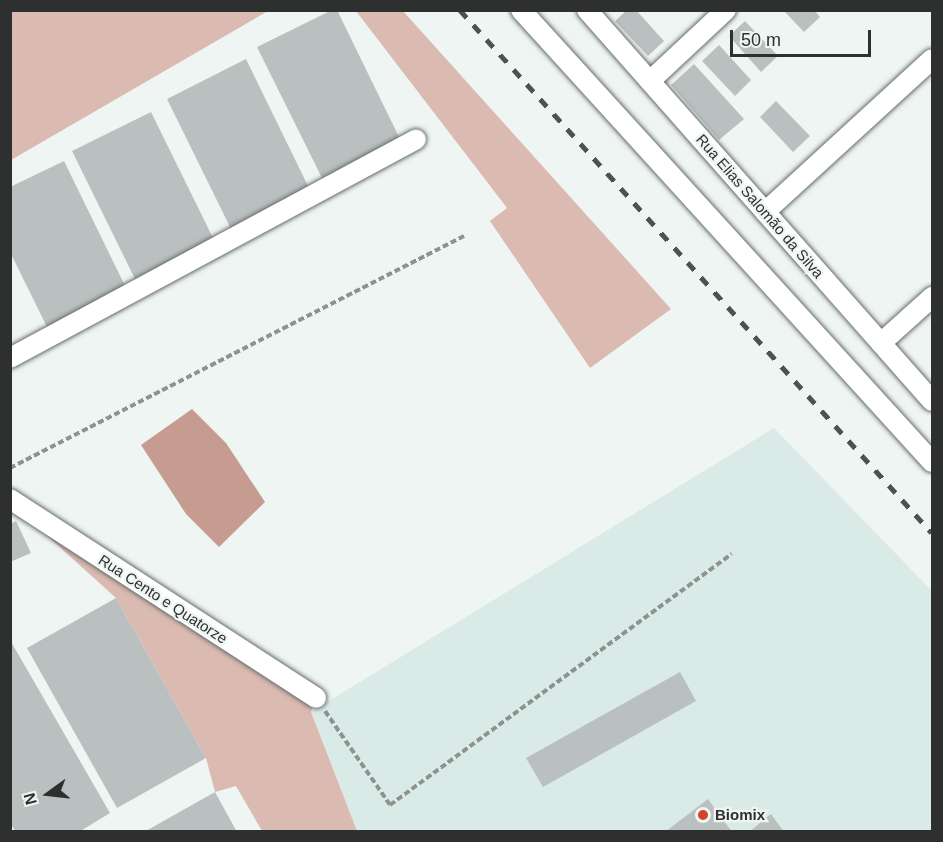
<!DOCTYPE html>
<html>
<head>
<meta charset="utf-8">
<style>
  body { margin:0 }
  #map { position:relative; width:943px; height:842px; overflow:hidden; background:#eef5f3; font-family:Arial,sans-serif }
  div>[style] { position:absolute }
  .built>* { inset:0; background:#daeae7 }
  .green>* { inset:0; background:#dabab1 }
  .water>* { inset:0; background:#c79c90 }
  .building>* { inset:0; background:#bac0bf }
  .path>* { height:4px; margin-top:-2px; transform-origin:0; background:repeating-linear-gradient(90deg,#8e9392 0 6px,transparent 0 9px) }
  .roads { filter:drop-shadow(0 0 2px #676d6c) drop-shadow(0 0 2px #676d6c) }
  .minor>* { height:20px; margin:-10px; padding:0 10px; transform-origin:10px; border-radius:10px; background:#fff }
  .rail>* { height:4.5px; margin-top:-2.25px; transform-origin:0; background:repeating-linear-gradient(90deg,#4d5150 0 10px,transparent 0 20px) }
  .dots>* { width:16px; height:16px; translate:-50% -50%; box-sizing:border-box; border:3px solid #eef5f3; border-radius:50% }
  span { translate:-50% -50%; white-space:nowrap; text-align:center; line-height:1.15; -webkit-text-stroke:4.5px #eef5f3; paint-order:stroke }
  .street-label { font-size:15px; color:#2d302f }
  .poi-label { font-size:15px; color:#2d302f; font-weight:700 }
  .left { translate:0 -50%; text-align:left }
  .frame { position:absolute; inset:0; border:12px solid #2d302f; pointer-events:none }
  .north { position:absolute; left:18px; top:764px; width:60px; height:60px; -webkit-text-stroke:4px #eef5f3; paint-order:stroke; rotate:255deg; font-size:16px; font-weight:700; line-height:24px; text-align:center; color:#2d302f }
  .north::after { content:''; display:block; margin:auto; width:21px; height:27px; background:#2d302f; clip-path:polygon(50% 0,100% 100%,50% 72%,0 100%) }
  .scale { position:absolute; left:730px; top:30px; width:141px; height:27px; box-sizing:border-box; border:3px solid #2d302f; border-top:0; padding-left:8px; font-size:18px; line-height:21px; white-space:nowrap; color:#2d302f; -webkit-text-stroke:4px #eef5f3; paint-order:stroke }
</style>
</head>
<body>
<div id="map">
  <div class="built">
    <div style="clip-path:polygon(774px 428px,932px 591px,932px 831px,357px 831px,311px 712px)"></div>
  </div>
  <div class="green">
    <div style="clip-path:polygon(11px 10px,268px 10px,268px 11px,11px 160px)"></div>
    <div style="clip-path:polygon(356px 11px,403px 11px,671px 309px,590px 368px,490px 221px,507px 208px)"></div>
    <div style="clip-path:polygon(11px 503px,316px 698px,311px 712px,357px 831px,262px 831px,236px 786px,215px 792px,206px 758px,116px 598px)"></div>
  </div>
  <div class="water">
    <div style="clip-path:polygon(192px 409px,226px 443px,265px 502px,219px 547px,186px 514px,141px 445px)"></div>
  </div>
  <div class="building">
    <div style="clip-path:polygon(332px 10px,337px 10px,400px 139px,322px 178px,257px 47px)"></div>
    <div style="clip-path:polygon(627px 10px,636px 10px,664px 41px,648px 56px,615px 21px)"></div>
    <div style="clip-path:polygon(783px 10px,814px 10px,820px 17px,804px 32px)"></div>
    <div style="clip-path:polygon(745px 21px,778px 56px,761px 72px,729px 36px)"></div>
    <div style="clip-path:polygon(719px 45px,751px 80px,735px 96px,702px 61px)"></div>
    <div style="clip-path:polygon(246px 59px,310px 190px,231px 229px,167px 99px)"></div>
    <div style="clip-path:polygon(694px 64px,744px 119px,719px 140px,671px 85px)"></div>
    <div style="clip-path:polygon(776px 101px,810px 136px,793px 152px,760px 117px)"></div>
    <div style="clip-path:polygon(151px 112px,215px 242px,136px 281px,72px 151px)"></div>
    <div style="clip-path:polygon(64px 161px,128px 292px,49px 331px,10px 252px,10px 187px)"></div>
    <div style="clip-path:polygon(16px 521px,31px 553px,10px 562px,10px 524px)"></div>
    <div style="clip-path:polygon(116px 598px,206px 758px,117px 808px,27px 648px)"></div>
    <div style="clip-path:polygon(10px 640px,110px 813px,79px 832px,16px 832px,10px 823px)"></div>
    <div style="clip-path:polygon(680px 672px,696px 701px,543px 787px,526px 758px)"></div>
    <div style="clip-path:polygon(215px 792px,237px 832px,144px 832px)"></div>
    <div style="clip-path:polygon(708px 799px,732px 832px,665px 832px)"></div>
    <div style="clip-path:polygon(771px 814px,784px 832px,749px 832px)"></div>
  </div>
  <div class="path">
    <div style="left:10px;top:468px;width:512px;rotate:-27.07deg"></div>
    <div style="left:325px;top:711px;width:114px;rotate:55.3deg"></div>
    <div style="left:390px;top:805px;width:424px;rotate:-36.3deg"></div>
  </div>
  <div class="roads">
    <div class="minor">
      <div style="left:521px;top:10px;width:611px;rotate:47.72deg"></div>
      <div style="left:587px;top:10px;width:521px;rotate:48.58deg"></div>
      <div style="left:650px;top:81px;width:104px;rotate:-43.1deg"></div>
      <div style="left:765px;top:212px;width:226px;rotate:-42.5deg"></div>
      <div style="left:881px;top:343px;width:69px;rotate:-42deg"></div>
      <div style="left:10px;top:358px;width:461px;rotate:-28.3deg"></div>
      <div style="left:10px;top:499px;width:365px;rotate:33deg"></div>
    </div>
  </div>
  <div class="rail">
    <div style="left:460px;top:10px;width:704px;rotate:47.93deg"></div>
  </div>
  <div class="dots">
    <div style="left:703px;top:815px;background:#d04721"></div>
  </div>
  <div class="street-label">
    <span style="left:760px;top:206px;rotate:49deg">Rua Elias Salomão da Silva</span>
    <span style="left:163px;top:599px;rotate:33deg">Rua Cento e Quatorze</span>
  </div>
  <div class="poi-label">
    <span class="left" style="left:715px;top:815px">Biomix</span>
  </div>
  <div class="frame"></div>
  <div class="north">N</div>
  <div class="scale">50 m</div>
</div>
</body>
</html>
